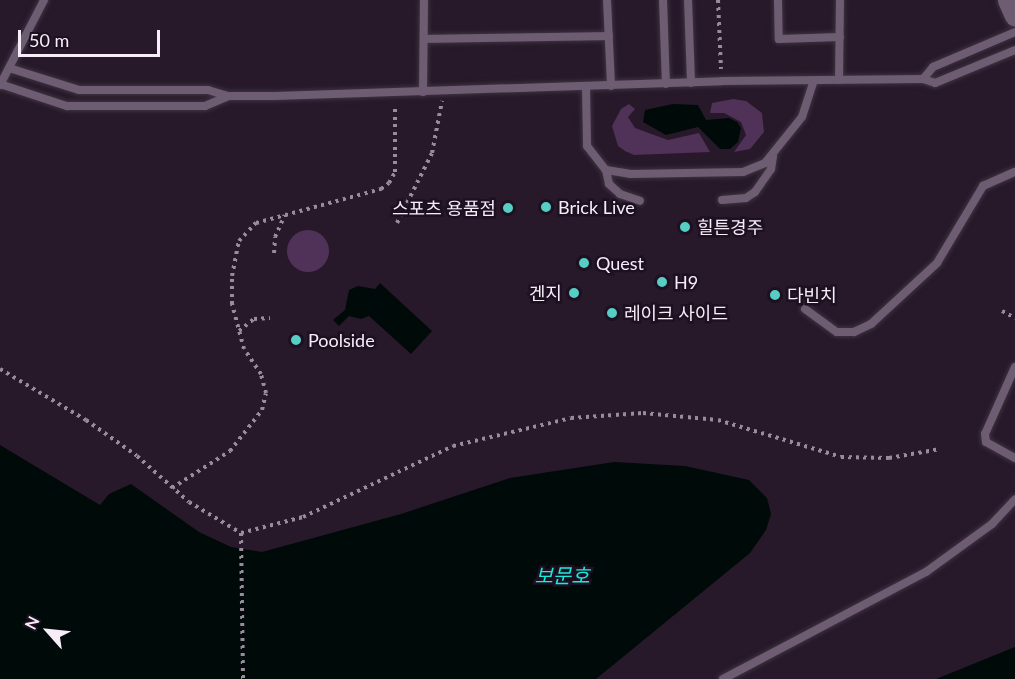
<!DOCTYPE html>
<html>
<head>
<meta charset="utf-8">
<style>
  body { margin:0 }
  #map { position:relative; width:1015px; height:679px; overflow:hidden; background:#27192a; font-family:Lato,"Noto Sans KR",sans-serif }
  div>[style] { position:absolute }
  .green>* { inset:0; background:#503158 }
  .round { border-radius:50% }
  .water>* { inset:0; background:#000a08 }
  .path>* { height:4px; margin-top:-2px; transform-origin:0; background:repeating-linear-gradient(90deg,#988c9b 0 3px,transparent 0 7.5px) }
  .roads { filter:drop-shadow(0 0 2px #3e3341) drop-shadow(0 0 2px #3e3341) }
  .service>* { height:8px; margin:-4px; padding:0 4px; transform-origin:4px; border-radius:4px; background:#6e5d72 }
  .tertiary>* { height:21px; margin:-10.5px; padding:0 10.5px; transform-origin:10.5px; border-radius:10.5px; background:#6e5d72 }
  .dots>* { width:16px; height:16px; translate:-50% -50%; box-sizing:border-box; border:3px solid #1d1021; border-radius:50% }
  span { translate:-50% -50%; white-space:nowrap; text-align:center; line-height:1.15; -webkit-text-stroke:5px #1d1021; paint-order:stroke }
  .poi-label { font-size:18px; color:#f7edf9 }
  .left { translate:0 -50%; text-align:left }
  .right { translate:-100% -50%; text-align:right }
  .water-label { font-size:20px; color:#18ebdd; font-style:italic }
  .north { position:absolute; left:18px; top:601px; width:60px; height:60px; -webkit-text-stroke:4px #1d1021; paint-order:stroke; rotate:297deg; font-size:16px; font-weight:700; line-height:24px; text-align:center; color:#f7edf9 }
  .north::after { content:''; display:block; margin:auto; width:21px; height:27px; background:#f7edf9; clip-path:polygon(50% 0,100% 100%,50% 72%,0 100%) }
  .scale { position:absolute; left:18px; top:30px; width:142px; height:27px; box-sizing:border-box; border:3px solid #f7edf9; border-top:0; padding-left:8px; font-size:18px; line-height:21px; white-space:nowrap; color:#f7edf9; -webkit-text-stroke:4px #1d1021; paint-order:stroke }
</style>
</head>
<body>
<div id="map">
  <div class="green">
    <div style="clip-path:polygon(733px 99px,746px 101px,762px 113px,764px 132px,750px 149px,734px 152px,746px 135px,741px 122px,724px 113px,710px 113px,712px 103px)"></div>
    <div style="clip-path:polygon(629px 104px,635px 109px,628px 117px,635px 128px,668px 140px,699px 133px,710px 152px,634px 155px,625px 151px,618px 146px,612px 126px,621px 109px)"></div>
    <div class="round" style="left:287px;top:230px;width:42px;height:42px"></div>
  </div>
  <div class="water">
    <div style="clip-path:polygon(673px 104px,698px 105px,706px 120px,729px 118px,737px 122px,741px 128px,738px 142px,730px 149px,720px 149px,698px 127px,666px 135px,643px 122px,645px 110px)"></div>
    <div style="clip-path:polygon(380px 283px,432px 331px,411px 354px,369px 316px,361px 319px,349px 316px,339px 326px,333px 320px,345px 310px,349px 290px,358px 286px,375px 289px)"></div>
    <div style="clip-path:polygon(0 445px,100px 505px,109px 494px,131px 484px,199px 532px,231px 547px,262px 552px,401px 514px,510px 478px,614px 462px,685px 466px,749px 480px,767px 498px,771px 514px,766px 530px,750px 553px,596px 679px,0 679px)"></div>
    <div style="clip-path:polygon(1015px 647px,1015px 679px,936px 679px)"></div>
  </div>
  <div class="path">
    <div style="left:718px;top:0;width:69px;rotate:87.5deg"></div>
    <div style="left:397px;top:223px;width:78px;rotate:-63.4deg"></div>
    <div style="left:432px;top:153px;width:53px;rotate:-79.1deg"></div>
    <div style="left:274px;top:253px;width:16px;rotate:-86deg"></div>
    <div style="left:275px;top:237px;width:24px;rotate:-66deg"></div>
    <div style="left:1002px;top:311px;width:15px;rotate:28deg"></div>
    <div style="left:239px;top:331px;width:19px;rotate:-39deg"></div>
    <div style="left:254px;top:319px;width:16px;rotate:-4deg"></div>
    <div style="left:0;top:369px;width:100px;rotate:30.7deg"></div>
    <div style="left:86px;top:420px;width:62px;rotate:35.2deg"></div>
    <div style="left:137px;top:456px;width:69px;rotate:41.5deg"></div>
    <div style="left:189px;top:502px;width:61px;rotate:30.8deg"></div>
    <div style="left:241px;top:533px;width:64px;rotate:-14.5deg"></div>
    <div style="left:303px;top:517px;width:166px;rotate:-25.3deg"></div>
    <div style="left:453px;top:446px;width:121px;rotate:-13.3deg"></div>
    <div style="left:571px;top:418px;width:72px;rotate:-4deg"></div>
    <div style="left:643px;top:413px;width:75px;rotate:5.3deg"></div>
    <div style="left:718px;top:420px;width:128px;rotate:16.7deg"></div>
    <div style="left:841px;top:457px;width:48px;rotate:1.2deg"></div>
    <div style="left:889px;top:458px;width:52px;rotate:-10deg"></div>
    <div style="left:172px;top:488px;width:69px;rotate:-32.5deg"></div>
    <div style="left:230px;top:451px;width:52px;rotate:-52deg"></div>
    <div style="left:262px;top:410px;width:17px;rotate:-77deg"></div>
    <div style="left:266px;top:393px;width:20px;rotate:-105deg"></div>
    <div style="left:261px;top:374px;width:30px;rotate:-124deg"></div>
    <div style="left:244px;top:349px;width:47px;rotate:-104.9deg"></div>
    <div style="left:232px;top:304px;width:28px;rotate:-90deg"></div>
    <div style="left:232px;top:276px;width:36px;rotate:-79deg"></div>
    <div style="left:239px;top:241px;width:25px;rotate:-47deg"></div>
    <div style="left:256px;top:223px;width:130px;rotate:-15.2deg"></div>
    <div style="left:381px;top:189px;width:10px;rotate:-37deg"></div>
    <div style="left:389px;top:183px;width:13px;rotate:-61deg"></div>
    <div style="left:395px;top:172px;width:67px;rotate:-90deg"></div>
    <div style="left:241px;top:533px;width:146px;rotate:89.2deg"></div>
  </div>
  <div class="roads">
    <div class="service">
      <div style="left:607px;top:0;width:86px;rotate:87.3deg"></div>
      <div style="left:663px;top:0;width:84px;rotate:88deg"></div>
      <div style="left:688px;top:0;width:83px;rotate:87.9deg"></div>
      <div style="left:778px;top:0;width:39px;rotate:89deg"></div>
      <div style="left:779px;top:39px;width:61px;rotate:-1.9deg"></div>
      <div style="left:424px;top:39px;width:185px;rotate:-0.9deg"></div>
      <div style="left:9px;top:68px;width:73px;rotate:17.4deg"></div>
      <div style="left:79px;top:90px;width:129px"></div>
      <div style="left:208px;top:90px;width:21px;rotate:17deg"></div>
      <div style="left:228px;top:96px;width:47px"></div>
      <div style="left:275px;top:96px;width:447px;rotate:-1.9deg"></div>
      <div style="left:722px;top:81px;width:201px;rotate:-0.6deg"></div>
      <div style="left:923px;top:79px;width:13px;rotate:18deg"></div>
      <div style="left:935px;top:83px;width:87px;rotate:-22.4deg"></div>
      <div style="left:923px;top:79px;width:16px;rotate:-50deg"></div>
      <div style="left:933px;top:67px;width:89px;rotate:-23.1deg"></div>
      <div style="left:839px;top:80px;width:80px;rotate:-89.3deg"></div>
      <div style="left:0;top:84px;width:71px;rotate:18.2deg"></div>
      <div style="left:67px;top:106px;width:138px"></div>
      <div style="left:205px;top:106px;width:25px;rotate:-23deg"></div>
      <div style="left:0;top:85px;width:96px;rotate:-62.6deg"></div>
      <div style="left:586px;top:87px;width:59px;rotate:89deg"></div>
      <div style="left:587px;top:146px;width:31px;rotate:52deg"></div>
      <div style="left:606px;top:170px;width:14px;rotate:78deg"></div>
      <div style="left:609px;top:184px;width:15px;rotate:42deg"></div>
      <div style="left:620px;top:194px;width:21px;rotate:19deg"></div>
      <div style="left:423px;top:92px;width:92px;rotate:-89.4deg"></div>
      <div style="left:606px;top:170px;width:24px;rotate:9deg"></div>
      <div style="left:630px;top:174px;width:113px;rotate:-1deg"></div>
      <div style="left:743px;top:172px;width:24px;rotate:-22deg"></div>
      <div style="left:765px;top:163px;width:59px;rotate:-51.2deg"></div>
      <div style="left:802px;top:117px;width:38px;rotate:-72deg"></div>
      <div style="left:722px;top:200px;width:24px;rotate:-5deg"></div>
      <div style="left:746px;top:198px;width:11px;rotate:-34deg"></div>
      <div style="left:755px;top:192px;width:28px;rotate:-55deg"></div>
      <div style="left:771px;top:169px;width:13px;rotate:-81deg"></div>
      <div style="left:805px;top:309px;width:39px;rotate:36deg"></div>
      <div style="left:837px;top:332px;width:17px"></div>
      <div style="left:854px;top:332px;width:19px;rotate:-25deg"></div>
      <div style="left:871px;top:324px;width:90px;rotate:-42.7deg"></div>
      <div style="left:937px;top:263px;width:90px;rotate:-59.1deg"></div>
      <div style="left:983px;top:186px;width:35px;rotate:-24deg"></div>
      <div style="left:1015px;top:367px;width:73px;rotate:114.1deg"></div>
      <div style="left:985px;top:434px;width:8px;rotate:83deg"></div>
      <div style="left:986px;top:442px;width:33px;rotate:29deg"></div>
      <div style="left:723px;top:679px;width:229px;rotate:-27.8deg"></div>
      <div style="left:926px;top:572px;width:82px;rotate:-36deg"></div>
      <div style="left:992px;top:524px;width:34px;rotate:-47deg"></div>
    </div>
    <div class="tertiary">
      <div style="left:1008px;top:0;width:17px;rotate:66deg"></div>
    </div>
  </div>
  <div class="dots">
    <div style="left:546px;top:207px;background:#56cec3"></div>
    <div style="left:508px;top:208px;background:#56cec3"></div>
    <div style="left:685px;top:227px;background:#56cec3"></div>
    <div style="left:584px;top:263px;background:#56cec3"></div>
    <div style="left:662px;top:282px;background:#56cec3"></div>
    <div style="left:574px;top:293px;background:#56cec3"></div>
    <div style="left:775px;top:295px;background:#56cec3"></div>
    <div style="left:612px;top:313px;background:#56cec3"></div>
    <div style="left:296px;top:340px;background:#56cec3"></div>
  </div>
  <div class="poi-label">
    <span class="left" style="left:558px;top:207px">Brick Live</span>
    <span class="right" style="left:496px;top:208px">스포츠 용품점</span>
    <span class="left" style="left:697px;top:227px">힐튼경주</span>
    <span class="left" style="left:596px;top:263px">Quest</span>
    <span class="left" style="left:674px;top:282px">H9</span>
    <span class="right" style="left:562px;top:293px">겐지</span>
    <span class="left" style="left:787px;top:295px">다빈치</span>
    <span class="left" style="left:624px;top:313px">레이크 사이드</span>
    <span class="left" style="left:308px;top:340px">Poolside</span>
  </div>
  <div class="water-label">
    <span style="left:562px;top:575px">보문호</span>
  </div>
  <div class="north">N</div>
  <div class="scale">50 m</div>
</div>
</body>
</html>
